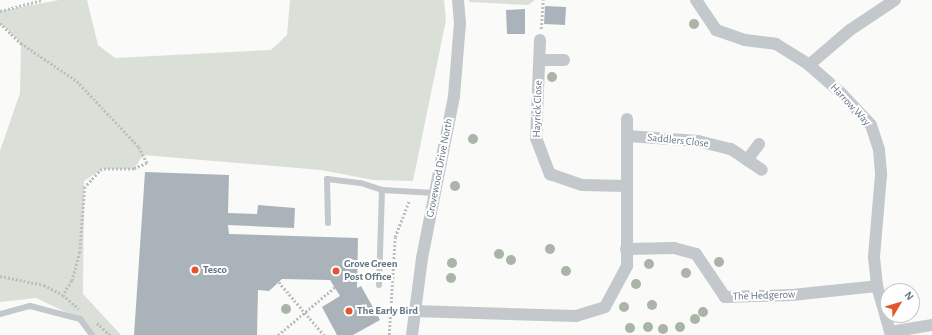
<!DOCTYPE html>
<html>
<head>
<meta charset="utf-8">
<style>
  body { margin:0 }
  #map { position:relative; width:932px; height:335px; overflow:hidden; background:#fafaf8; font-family:"Alegreya Sans",sans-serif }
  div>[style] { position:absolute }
  .green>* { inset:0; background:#dadfd7 }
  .building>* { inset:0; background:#aab3b9 }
  .path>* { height:2.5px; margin-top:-1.25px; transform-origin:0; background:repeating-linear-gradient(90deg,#bbbfc2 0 2px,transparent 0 4px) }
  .service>* { height:6px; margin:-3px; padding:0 3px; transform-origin:3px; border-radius:3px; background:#c3c8cc }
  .minor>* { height:12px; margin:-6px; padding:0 6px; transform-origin:6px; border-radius:6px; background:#c3c8cc }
  .trees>* { width:10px; height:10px; margin:-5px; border-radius:50%; background:#aab4a7 }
  .dots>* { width:11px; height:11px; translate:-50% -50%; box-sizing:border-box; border:2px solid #fff; border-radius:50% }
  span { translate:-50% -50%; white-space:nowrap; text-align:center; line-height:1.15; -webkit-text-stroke:4px #fff; paint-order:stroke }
  .street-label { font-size:11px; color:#657683 }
  .poi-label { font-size:11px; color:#657683; font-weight:700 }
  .left { translate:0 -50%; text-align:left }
  .north { position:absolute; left:880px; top:283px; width:40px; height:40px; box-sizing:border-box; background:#fff; border:1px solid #c1c8cd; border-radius:50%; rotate:52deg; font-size:11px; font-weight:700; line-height:16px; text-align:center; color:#657683 }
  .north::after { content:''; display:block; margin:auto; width:14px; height:18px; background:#e4572e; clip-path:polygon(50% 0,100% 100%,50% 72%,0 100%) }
</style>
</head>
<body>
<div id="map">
  <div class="green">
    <div style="clip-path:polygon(59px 0,87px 0,98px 45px,115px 58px,271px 50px,287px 35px,290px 0,444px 0,446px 20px,413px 181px,373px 180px,321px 170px,143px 155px,134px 169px,102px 169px,84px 181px,83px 294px,121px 335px,92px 335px,80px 319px,36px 298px,0 302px,0 151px,20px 93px,21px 43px,0 23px,0 11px)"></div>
    <div style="clip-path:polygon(469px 0,535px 0,528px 5px,469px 2px)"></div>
  </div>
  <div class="building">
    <div style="clip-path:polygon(545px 6px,566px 7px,565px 25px,544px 24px)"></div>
    <div style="clip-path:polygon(525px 9px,525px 34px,507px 34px,506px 10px)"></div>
    <div style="clip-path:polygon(145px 172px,229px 175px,228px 213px,257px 214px,258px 205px,295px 208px,294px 228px,228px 225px,229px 234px,358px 238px,357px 288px,361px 286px,380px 320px,353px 335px,337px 335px,322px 307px,340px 296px,330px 280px,282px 279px,269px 291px,258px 290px,257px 335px,134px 335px)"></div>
  </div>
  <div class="path">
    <div style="left:0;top:11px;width:43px;rotate:-14.7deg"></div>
    <div style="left:0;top:23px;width:29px;rotate:44deg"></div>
    <div style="left:21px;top:43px;width:68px;rotate:34.2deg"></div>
    <div style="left:77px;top:81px;width:91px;rotate:46.8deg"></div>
    <div style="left:139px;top:147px;width:18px;rotate:63deg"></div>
    <div style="left:147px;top:163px;width:14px;rotate:155deg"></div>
    <div style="left:134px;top:169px;width:32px;rotate:180deg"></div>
    <div style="left:102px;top:169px;width:25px;rotate:133deg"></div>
    <div style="left:85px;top:187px;width:65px;rotate:94.4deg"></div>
    <div style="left:80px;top:252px;width:30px;rotate:105deg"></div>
    <div style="left:72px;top:281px;width:17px;rotate:123deg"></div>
    <div style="left:541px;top:29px;width:29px;rotate:-86deg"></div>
    <div style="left:0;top:276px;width:45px;rotate:11.6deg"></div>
    <div style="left:44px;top:285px;width:21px;rotate:28deg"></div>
    <div style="left:63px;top:295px;width:21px;rotate:41deg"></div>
    <div style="left:279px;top:282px;width:70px;rotate:49.7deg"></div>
    <div style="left:97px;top:323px;width:18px;rotate:43deg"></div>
    <div style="left:278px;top:335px;width:75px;rotate:-40.1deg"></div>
    <div style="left:389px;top:335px;width:98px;rotate:-86.5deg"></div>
    <div style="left:395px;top:237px;width:39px;rotate:-69deg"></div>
  </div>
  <div class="service">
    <div style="left:328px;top:223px;width:44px;rotate:-91.3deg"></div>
    <div style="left:327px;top:179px;width:34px;rotate:7deg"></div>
    <div style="left:361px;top:183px;width:22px;rotate:18deg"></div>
    <div style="left:379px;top:285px;width:95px;rotate:-88.2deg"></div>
    <div style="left:382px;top:190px;width:53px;rotate:3.2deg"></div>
    <div style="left:0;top:314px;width:31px;rotate:-15deg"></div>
    <div style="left:30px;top:306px;width:52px;rotate:14.6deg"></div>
    <div style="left:80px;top:319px;width:20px;rotate:53deg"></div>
  </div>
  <div class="minor">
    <div style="left:696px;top:0;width:36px;rotate:56deg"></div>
    <div style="left:716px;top:30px;width:31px;rotate:19deg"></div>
    <div style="left:745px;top:40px;width:31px;rotate:7deg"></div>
    <div style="left:776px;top:44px;width:39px;rotate:32deg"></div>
    <div style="left:809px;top:65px;width:44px;rotate:41.3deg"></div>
    <div style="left:842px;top:94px;width:42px;rotate:46.9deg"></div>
    <div style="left:871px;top:125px;width:26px;rotate:72deg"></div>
    <div style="left:879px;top:150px;width:25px;rotate:85deg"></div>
    <div style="left:881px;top:175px;width:82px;rotate:94.9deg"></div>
    <div style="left:874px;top:257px;width:29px;rotate:84deg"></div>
    <div style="left:877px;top:286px;width:51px;rotate:74.1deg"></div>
    <div style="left:540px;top:40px;width:98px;rotate:92.3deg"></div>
    <div style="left:536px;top:138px;width:39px;rotate:69deg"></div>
    <div style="left:550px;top:174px;width:34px;rotate:19deg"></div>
    <div style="left:582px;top:185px;width:44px;rotate:1.3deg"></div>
    <div style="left:540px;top:60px;width:24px"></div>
    <div style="left:809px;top:65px;width:54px;rotate:-40.5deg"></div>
    <div style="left:850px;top:30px;width:54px;rotate:-33.7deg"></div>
    <div style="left:628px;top:136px;width:70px;rotate:4.1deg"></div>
    <div style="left:698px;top:141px;width:34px;rotate:14deg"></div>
    <div style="left:731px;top:149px;width:37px;rotate:34deg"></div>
    <div style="left:747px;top:160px;width:20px;rotate:-53deg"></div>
    <div style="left:626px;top:249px;width:48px;rotate:-1.2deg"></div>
    <div style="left:674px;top:248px;width:23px;rotate:15deg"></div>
    <div style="left:696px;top:254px;width:52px;rotate:56deg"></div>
    <div style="left:725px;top:297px;width:67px;rotate:-1.7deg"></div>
    <div style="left:792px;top:295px;width:85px;rotate:-6deg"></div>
    <div style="left:414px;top:311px;width:162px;rotate:1.8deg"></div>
    <div style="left:576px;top:316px;width:30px;rotate:-17deg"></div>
    <div style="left:605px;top:307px;width:47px;rotate:-61.8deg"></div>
    <div style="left:627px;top:266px;width:147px;rotate:-90deg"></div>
    <div style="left:890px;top:332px;width:43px;rotate:-9.5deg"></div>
    <div style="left:412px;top:335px;width:78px;rotate:-82.6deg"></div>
    <div style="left:422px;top:258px;width:165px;rotate:-78.8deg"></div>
    <div style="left:454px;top:96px;width:73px;rotate:-85.3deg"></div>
    <div style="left:460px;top:23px;width:23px;rotate:-95deg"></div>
  </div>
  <div class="trees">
    <div style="left:694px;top:24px"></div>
    <div style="left:552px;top:77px"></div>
    <div style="left:473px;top:139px"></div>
    <div style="left:455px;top:186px"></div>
    <div style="left:550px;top:249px"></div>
    <div style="left:499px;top:254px"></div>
    <div style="left:511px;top:260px"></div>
    <div style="left:719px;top:262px"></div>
    <div style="left:452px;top:263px"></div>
    <div style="left:649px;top:264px"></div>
    <div style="left:566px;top:271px"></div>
    <div style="left:686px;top:273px"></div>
    <div style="left:451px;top:278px"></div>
    <div style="left:636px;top:284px"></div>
    <div style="left:652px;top:305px"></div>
    <div style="left:624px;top:307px"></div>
    <div style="left:286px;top:309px"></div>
    <div style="left:703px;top:312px"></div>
    <div style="left:695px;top:319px"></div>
    <div style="left:648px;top:327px"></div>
    <div style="left:680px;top:327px"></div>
    <div style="left:630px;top:328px"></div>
    <div style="left:663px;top:329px"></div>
  </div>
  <div class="dots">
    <div style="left:195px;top:270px;background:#e4572e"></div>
    <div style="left:336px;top:271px;background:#e4572e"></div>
    <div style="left:349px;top:311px;background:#e4572e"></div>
  </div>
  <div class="street-label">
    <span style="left:850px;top:105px;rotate:47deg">Harrow Way</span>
    <span style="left:538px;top:109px;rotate:-88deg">Hayrick Close</span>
    <span style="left:678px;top:141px;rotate:6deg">Saddlers Close</span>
    <span style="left:440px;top:168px;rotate:-79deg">Grovewood Drive North</span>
    <span style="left:764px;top:296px;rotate:-2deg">The Hedgerow</span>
  </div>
  <div class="poi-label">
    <span class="left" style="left:344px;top:271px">Grove Green<br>Post Office</span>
    <span class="left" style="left:203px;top:270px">Tesco</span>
    <span class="left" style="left:357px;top:311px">The Early Bird</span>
  </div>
  <div class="north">N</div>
</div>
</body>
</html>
